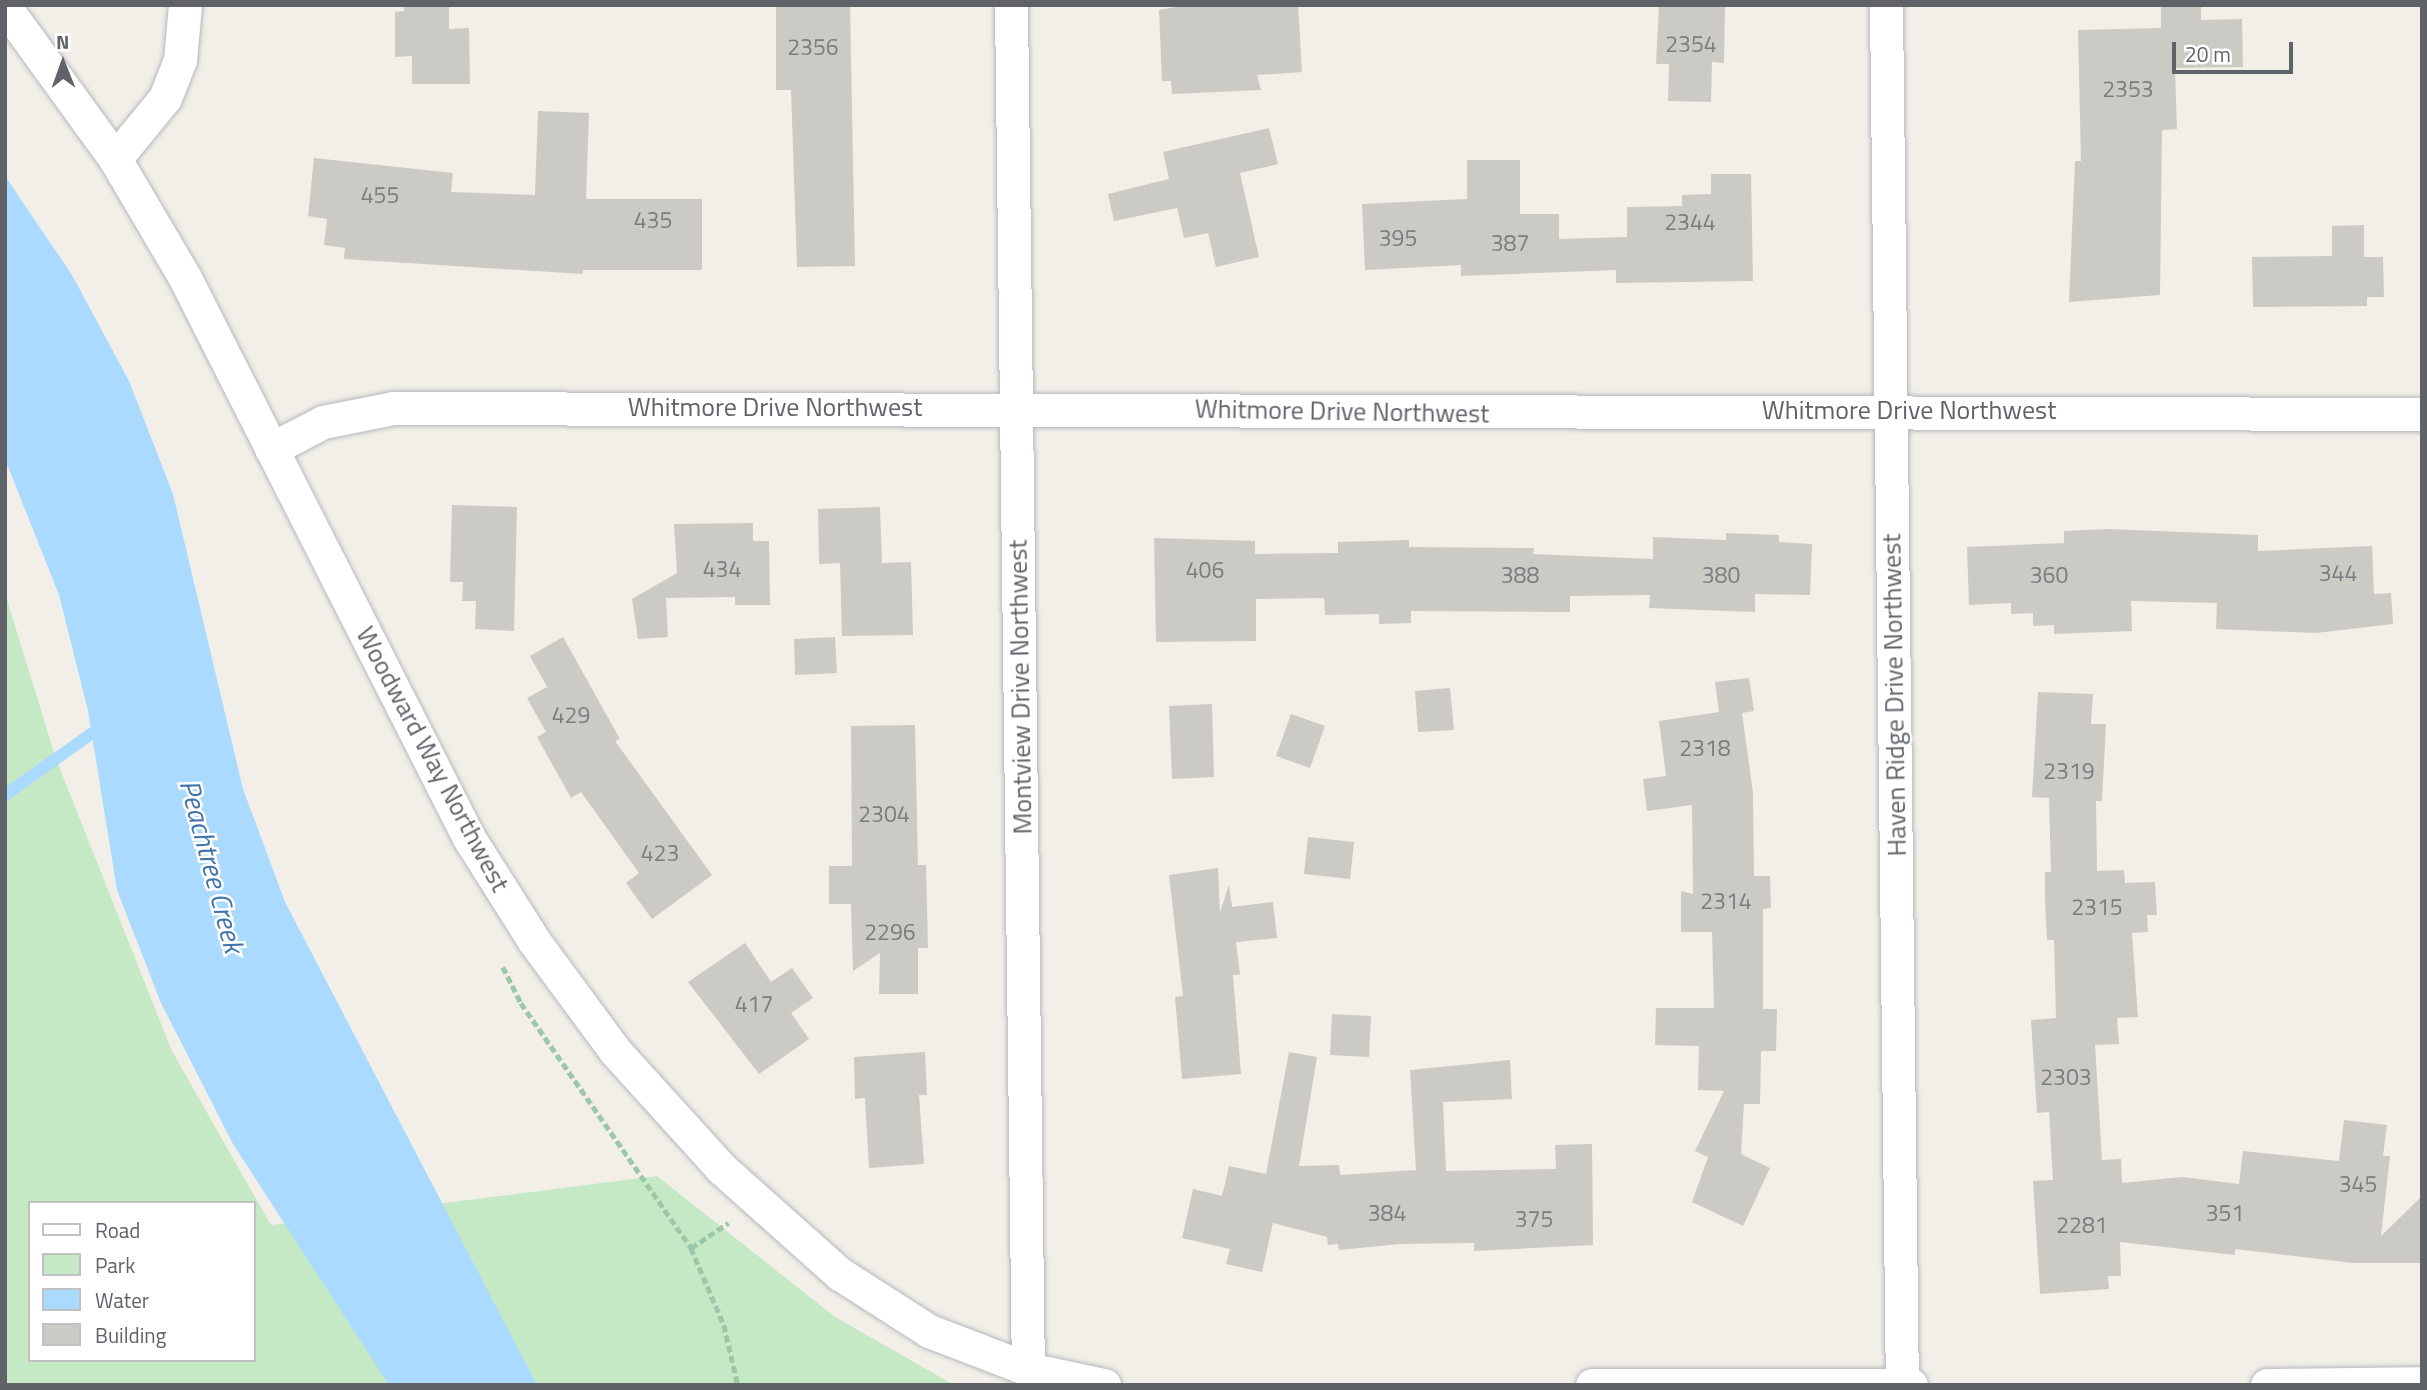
<!DOCTYPE html>
<html>
<head>
<meta charset="utf-8">
<style>
  body { margin:0 }
  #map { position:relative; width:2427px; height:1390px; overflow:hidden; background:#f1efe8; font-family:"Titillium Web",sans-serif }
  div>[style] { position:absolute }
  .green>* { inset:0; background:#c5e8c5 }
  .water>* { inset:0; background:#aadaff }
  .stream>* { height:12px; margin:-6px; padding:0 6px; transform-origin:6px; border-radius:6px; background:#aadaff }
  .building>* { inset:0; background:#cccac5 }
  .path>* { height:4.5px; margin-top:-2.25px; transform-origin:0; background:repeating-linear-gradient(90deg,#9cc7a9 0 7px,transparent 0 10.5px) }
  .roads { filter:drop-shadow(0 0 2px #b5b8bc) drop-shadow(0 0 2px #b5b8bc) }
  .street>* { height:33px; margin:-16.5px; padding:0 16.5px; transform-origin:16.5px; border-radius:16.5px; background:#fff }
  span { translate:-50% -50%; white-space:nowrap; text-align:center; line-height:1.15; -webkit-text-stroke:5px #fff; paint-order:stroke }
  .number-label { font-size:23px; color:#7a7d7f }
  .number-label span { -webkit-text-stroke-width:0 }
  .street-label { font-size:26px; color:#5f6368 }
  .water-label { font-size:28px; color:#4174aa; font-style:italic }
  .frame { position:absolute; inset:0; border:7px solid #5f6368; pointer-events:none }
  .legend { position:absolute; left:28px; top:1201px; width:228px; height:161px; box-sizing:border-box; background:#fff; border:2px solid #bfc1c3; margin:0; padding:9px 12px; list-style:none; font-size:21px; color:#5f6368 }
  .legend li { display:flex; align-items:center; gap:14px; height:35px }
  .legend b { width:35px; border:2px solid #bfc1c3 }
  .north { position:absolute; left:28px; top:28px; width:70px; height:70px; -webkit-text-stroke:5px #fff; paint-order:stroke; rotate:359deg; font-size:19px; font-weight:700; line-height:28px; text-align:center; color:#5f6368 }
  .north::after { content:''; display:block; margin:auto; width:24px; height:32px; background:#5f6368; clip-path:polygon(50% 0,100% 100%,50% 72%,0 100%) }
  .scale { position:absolute; left:2172px; top:42px; width:121px; height:32px; box-sizing:border-box; border:4px solid #5f6368; border-top:0; padding-left:9px; font-size:21px; line-height:24px; white-space:nowrap; color:#5f6368; -webkit-text-stroke:5px #fff; paint-order:stroke }
</style>
</head>
<body>
<div id="map">
  <div class="green">
    <div style="clip-path:polygon(evenodd,5px 593px,56px 759px,172px 1051px,271px 1225px,657px 1176px,835px 1317px,954px 1385px,5px 1385px,5px 593px,30px 1203px,254px 1203px,254px 1360px,30px 1360px,30px 1203px)"></div>
  </div>
  <div class="water">
    <div style="clip-path:polygon(5px 176px,72px 275px,129px 381px,173px 494px,243px 789px,285px 902px,537px 1385px,389px 1385px,233px 1144px,161px 1003px,117px 890px,88px 711px,59px 595px,5px 459px)"></div>
  </div>
  <div class="stream">
    <div style="left:5px;top:795px;width:119px;rotate:-35.4deg"></div>
  </div>
  <div class="building">
    <div style="clip-path:polygon(404px 5px,449px 5px,449px 29px,469px 28px,470px 84px,412px 84px,412px 56px,395px 57px,395px 12px,404px 11px)"></div>
    <div style="clip-path:polygon(776px 5px,850px 5px,855px 266px,797px 267px,791px 90px,776px 90px)"></div>
    <div style="clip-path:polygon(1187px 5px,1298px 5px,1302px 72px,1257px 75px,1261px 90px,1172px 94px,1171px 81px,1162px 81px,1159px 10px)"></div>
    <div style="clip-path:polygon(1659px 5px,1725px 5px,1724px 63px,1712px 62px,1711px 102px,1668px 101px,1669px 64px,1656px 64px)"></div>
    <div style="clip-path:polygon(2161px 5px,2201px 5px,2201px 20px,2242px 19px,2243px 67px,2175px 68px,2177px 129px,2162px 130px,2160px 295px,2069px 302px,2075px 161px,2081px 161px,2078px 30px,2161px 28px)"></div>
    <div style="clip-path:polygon(538px 111px,589px 113px,586px 199px,702px 199px,702px 270px,583px 270px,583px 274px,344px 259px,345px 248px,324px 245px,327px 219px,308px 216px,314px 158px,453px 173px,451px 192px,535px 195px)"></div>
    <div style="clip-path:polygon(1269px 128px,1278px 164px,1240px 173px,1259px 257px,1216px 267px,1208px 233px,1184px 238px,1177px 208px,1114px 221px,1108px 194px,1169px 179px,1163px 152px)"></div>
    <div style="clip-path:polygon(1467px 160px,1520px 160px,1520px 214px,1559px 214px,1559px 239px,1627px 237px,1627px 207px,1682px 206px,1682px 195px,1711px 194px,1711px 174px,1751px 174px,1753px 281px,1616px 283px,1616px 270px,1461px 276px,1461px 265px,1365px 270px,1362px 204px,1467px 199px)"></div>
    <div style="clip-path:polygon(2364px 225px,2364px 257px,2383px 257px,2384px 297px,2367px 297px,2367px 306px,2253px 307px,2252px 257px,2332px 256px,2332px 226px)"></div>
    <div style="clip-path:polygon(452px 505px,517px 507px,514px 631px,475px 629px,476px 601px,462px 601px,463px 582px,450px 582px)"></div>
    <div style="clip-path:polygon(880px 507px,882px 563px,911px 562px,913px 635px,842px 636px,840px 563px,819px 564px,818px 509px)"></div>
    <div style="clip-path:polygon(753px 523px,753px 541px,769px 541px,770px 605px,735px 605px,735px 597px,666px 598px,668px 637px,638px 639px,632px 599px,677px 573px,674px 524px)"></div>
    <div style="clip-path:polygon(2108px 529px,2258px 535px,2258px 551px,2372px 546px,2374px 594px,2391px 593px,2393px 624px,2316px 633px,2216px 629px,2217px 603px,2131px 601px,2132px 631px,2054px 634px,2054px 625px,2033px 626px,2033px 613px,2011px 614px,2011px 603px,1969px 605px,1967px 547px,2064px 543px,2064px 531px)"></div>
    <div style="clip-path:polygon(1726px 533px,1779px 535px,1779px 542px,1812px 544px,1810px 595px,1755px 594px,1755px 612px,1649px 608px,1650px 595px,1570px 596px,1570px 612px,1411px 611px,1411px 623px,1379px 624px,1379px 614px,1325px 615px,1324px 598px,1256px 599px,1256px 641px,1156px 642px,1154px 538px,1255px 541px,1255px 554px,1338px 553px,1338px 542px,1409px 540px,1409px 547px,1534px 548px,1533px 554px,1653px 559px,1653px 537px,1726px 540px)"></div>
    <div style="clip-path:polygon(563px 637px,620px 739px,615px 741px,712px 875px,652px 919px,626px 883px,639px 873px,581px 792px,571px 798px,537px 737px,546px 732px,527px 698px,547px 687px,530px 656px)"></div>
    <div style="clip-path:polygon(835px 637px,837px 673px,795px 675px,794px 639px)"></div>
    <div style="clip-path:polygon(1749px 678px,1754px 711px,1742px 713px,1753px 793px,1754px 876px,1770px 876px,1771px 908px,1763px 909px,1763px 1009px,1777px 1009px,1776px 1051px,1761px 1051px,1760px 1104px,1744px 1104px,1741px 1154px,1770px 1168px,1743px 1226px,1692px 1202px,1708px 1157px,1695px 1151px,1724px 1091px,1698px 1090px,1699px 1046px,1655px 1045px,1656px 1008px,1714px 1008px,1712px 932px,1681px 932px,1681px 891px,1693px 894px,1692px 805px,1647px 811px,1643px 779px,1666px 776px,1659px 721px,1719px 712px,1715px 682px)"></div>
    <div style="clip-path:polygon(1450px 688px,1454px 730px,1418px 732px,1415px 691px)"></div>
    <div style="clip-path:polygon(2038px 692px,2093px 694px,2091px 724px,2106px 724px,2102px 801px,2096px 801px,2097px 871px,2124px 870px,2125px 883px,2155px 882px,2157px 915px,2147px 915px,2148px 932px,2132px 933px,2138px 1017px,2117px 1018px,2119px 1044px,2095px 1045px,2102px 1160px,2121px 1159px,2122px 1183px,2182px 1177px,2239px 1184px,2243px 1151px,2339px 1161px,2344px 1120px,2387px 1125px,2383px 1156px,2390px 1156px,2381px 1236px,2422px 1196px,2422px 1263px,2353px 1263px,2235px 1249px,2235px 1255px,2120px 1242px,2121px 1276px,2108px 1276px,2109px 1289px,2040px 1294px,2033px 1181px,2053px 1180px,2049px 1112px,2037px 1113px,2031px 1020px,2056px 1018px,2054px 940px,2047px 940px,2045px 900px,2045px 872px,2051px 872px,2049px 798px,2032px 797px)"></div>
    <div style="clip-path:polygon(1212px 704px,1214px 777px,1172px 779px,1169px 706px)"></div>
    <div style="clip-path:polygon(1291px 714px,1325px 726px,1310px 768px,1276px 756px)"></div>
    <div style="clip-path:polygon(915px 725px,918px 865px,926px 865px,928px 948px,918px 948px,918px 994px,879px 994px,880px 953px,853px 971px,851px 904px,829px 904px,829px 866px,852px 866px,851px 726px)"></div>
    <div style="clip-path:polygon(1308px 837px,1354px 842px,1350px 879px,1304px 874px)"></div>
    <div style="clip-path:polygon(1218px 868px,1220px 912px,1229px 885px,1232px 907px,1273px 902px,1277px 938px,1236px 942px,1240px 975px,1233px 975px,1241px 1074px,1182px 1079px,1175px 997px,1183px 996px,1169px 875px)"></div>
    <div style="clip-path:polygon(745px 943px,771px 982px,792px 968px,813px 998px,791px 1013px,809px 1039px,759px 1074px,688px 982px)"></div>
    <div style="clip-path:polygon(1332px 1014px,1371px 1016px,1369px 1057px,1330px 1055px)"></div>
    <div style="clip-path:polygon(925px 1052px,927px 1095px,919px 1095px,924px 1164px,869px 1168px,865px 1098px,855px 1099px,854px 1057px)"></div>
    <div style="clip-path:polygon(1289px 1052px,1317px 1057px,1299px 1166px,1339px 1165px,1340px 1175px,1416px 1170px,1410px 1070px,1510px 1060px,1512px 1099px,1443px 1102px,1446px 1171px,1556px 1169px,1555px 1145px,1592px 1144px,1593px 1245px,1474px 1251px,1474px 1243px,1400px 1244px,1339px 1250px,1338px 1244px,1328px 1245px,1327px 1237px,1273px 1223px,1262px 1272px,1226px 1264px,1230px 1249px,1182px 1238px,1193px 1189px,1222px 1196px,1229px 1166px,1266px 1174px)"></div>
  </div>
  <div class="path">
    <div style="left:503px;top:967px;width:40px;rotate:63.4deg"></div>
    <div style="left:521px;top:1003px;width:298px;rotate:55.2deg"></div>
    <div style="left:691px;top:1248px;width:84px;rotate:66.8deg"></div>
    <div style="left:724px;top:1325px;width:62px;rotate:76.9deg"></div>
    <div style="left:691px;top:1248px;width:45px;rotate:-34deg"></div>
  </div>
  <div class="roads">
    <div class="street">
      <div style="left:1011px;top:5px;width:1364px;rotate:89.29deg"></div>
      <div style="left:1886px;top:5px;width:1380px;rotate:89.34deg"></div>
      <div style="left:5px;top:7px;width:188px;rotate:54.1deg"></div>
      <div style="left:115px;top:159px;width:138px;rotate:59.5deg"></div>
      <div style="left:185px;top:278px;width:628px;rotate:63.11deg"></div>
      <div style="left:469px;top:838px;width:122px;rotate:57.7deg"></div>
      <div style="left:534px;top:941px;width:137px;rotate:53.6deg"></div>
      <div style="left:615px;top:1051px;width:159px;rotate:47.8deg"></div>
      <div style="left:722px;top:1169px;width:158px;rotate:41.7deg"></div>
      <div style="left:840px;top:1274px;width:106px;rotate:32.6deg"></div>
      <div style="left:929px;top:1331px;width:106px;rotate:21deg"></div>
      <div style="left:1028px;top:1369px;width:78px;rotate:11.9deg"></div>
      <div style="left:115px;top:159px;width:79px;rotate:-50.7deg"></div>
      <div style="left:165px;top:98px;width:41px;rotate:-68.5deg"></div>
      <div style="left:180px;top:60px;width:55px;rotate:-84.8deg"></div>
      <div style="left:271px;top:449px;width:59px;rotate:-27.4deg"></div>
      <div style="left:323px;top:422px;width:71px;rotate:-11.3deg"></div>
      <div style="left:393px;top:408px;width:2029px;rotate:0.17deg"></div>
      <div style="left:1592px;top:1385px;width:319px"></div>
      <div style="left:2267px;top:1385px;width:155px;rotate:-0.7deg"></div>
    </div>
  </div>
  <div class="number-label">
    <span style="left:1691px;top:44px">2354</span>
    <span style="left:813px;top:47px">2356</span>
    <span style="left:2128px;top:89px">2353</span>
    <span style="left:380px;top:195px">455</span>
    <span style="left:653px;top:220px">435</span>
    <span style="left:1690px;top:222px">2344</span>
    <span style="left:1398px;top:238px">395</span>
    <span style="left:1510px;top:243px">387</span>
    <span style="left:722px;top:569px">434</span>
    <span style="left:1205px;top:570px">406</span>
    <span style="left:2338px;top:573px">344</span>
    <span style="left:1520px;top:575px">388</span>
    <span style="left:1721px;top:575px">380</span>
    <span style="left:2049px;top:575px">360</span>
    <span style="left:571px;top:715px">429</span>
    <span style="left:1705px;top:748px">2318</span>
    <span style="left:2069px;top:771px">2319</span>
    <span style="left:884px;top:814px">2304</span>
    <span style="left:660px;top:853px">423</span>
    <span style="left:1726px;top:901px">2314</span>
    <span style="left:2097px;top:907px">2315</span>
    <span style="left:890px;top:932px">2296</span>
    <span style="left:754px;top:1004px">417</span>
    <span style="left:2066px;top:1077px">2303</span>
    <span style="left:2358px;top:1184px">345</span>
    <span style="left:1387px;top:1213px">384</span>
    <span style="left:2225px;top:1213px">351</span>
    <span style="left:1534px;top:1219px">375</span>
    <span style="left:2082px;top:1225px">2281</span>
  </div>
  <div class="street-label">
    <span style="left:775px;top:407px">Whitmore Drive Northwest</span>
    <span style="left:1909px;top:410px">Whitmore Drive Northwest</span>
    <span style="left:1342px;top:411px;rotate:1deg">Whitmore Drive Northwest</span>
    <span style="left:1020px;top:687px;rotate:-91deg">Montview Drive Northwest</span>
    <span style="left:1894px;top:695px;rotate:-91deg">Haven Ridge Drive Northwest</span>
    <span style="left:433px;top:759px;rotate:62deg">Woodward Way Northwest</span>
  </div>
  <div class="water-label">
    <span style="left:212px;top:866px;rotate:75deg">Peachtree Creek</span>
  </div>
  <div class="frame"></div>
  <ul class="legend">
  <li><b style="height:9px;background:#fff"></b>Road</li>
  <li><b style="height:19px;background:#c5e8c5"></b>Park</li>
  <li><b style="height:19px;background:#aadaff"></b>Water</li>
  <li><b style="height:19px;background:#cccac5"></b>Building</li>
  </ul>
  <div class="north">N</div>
  <div class="scale">20 m</div>
</div>
</body>
</html>
